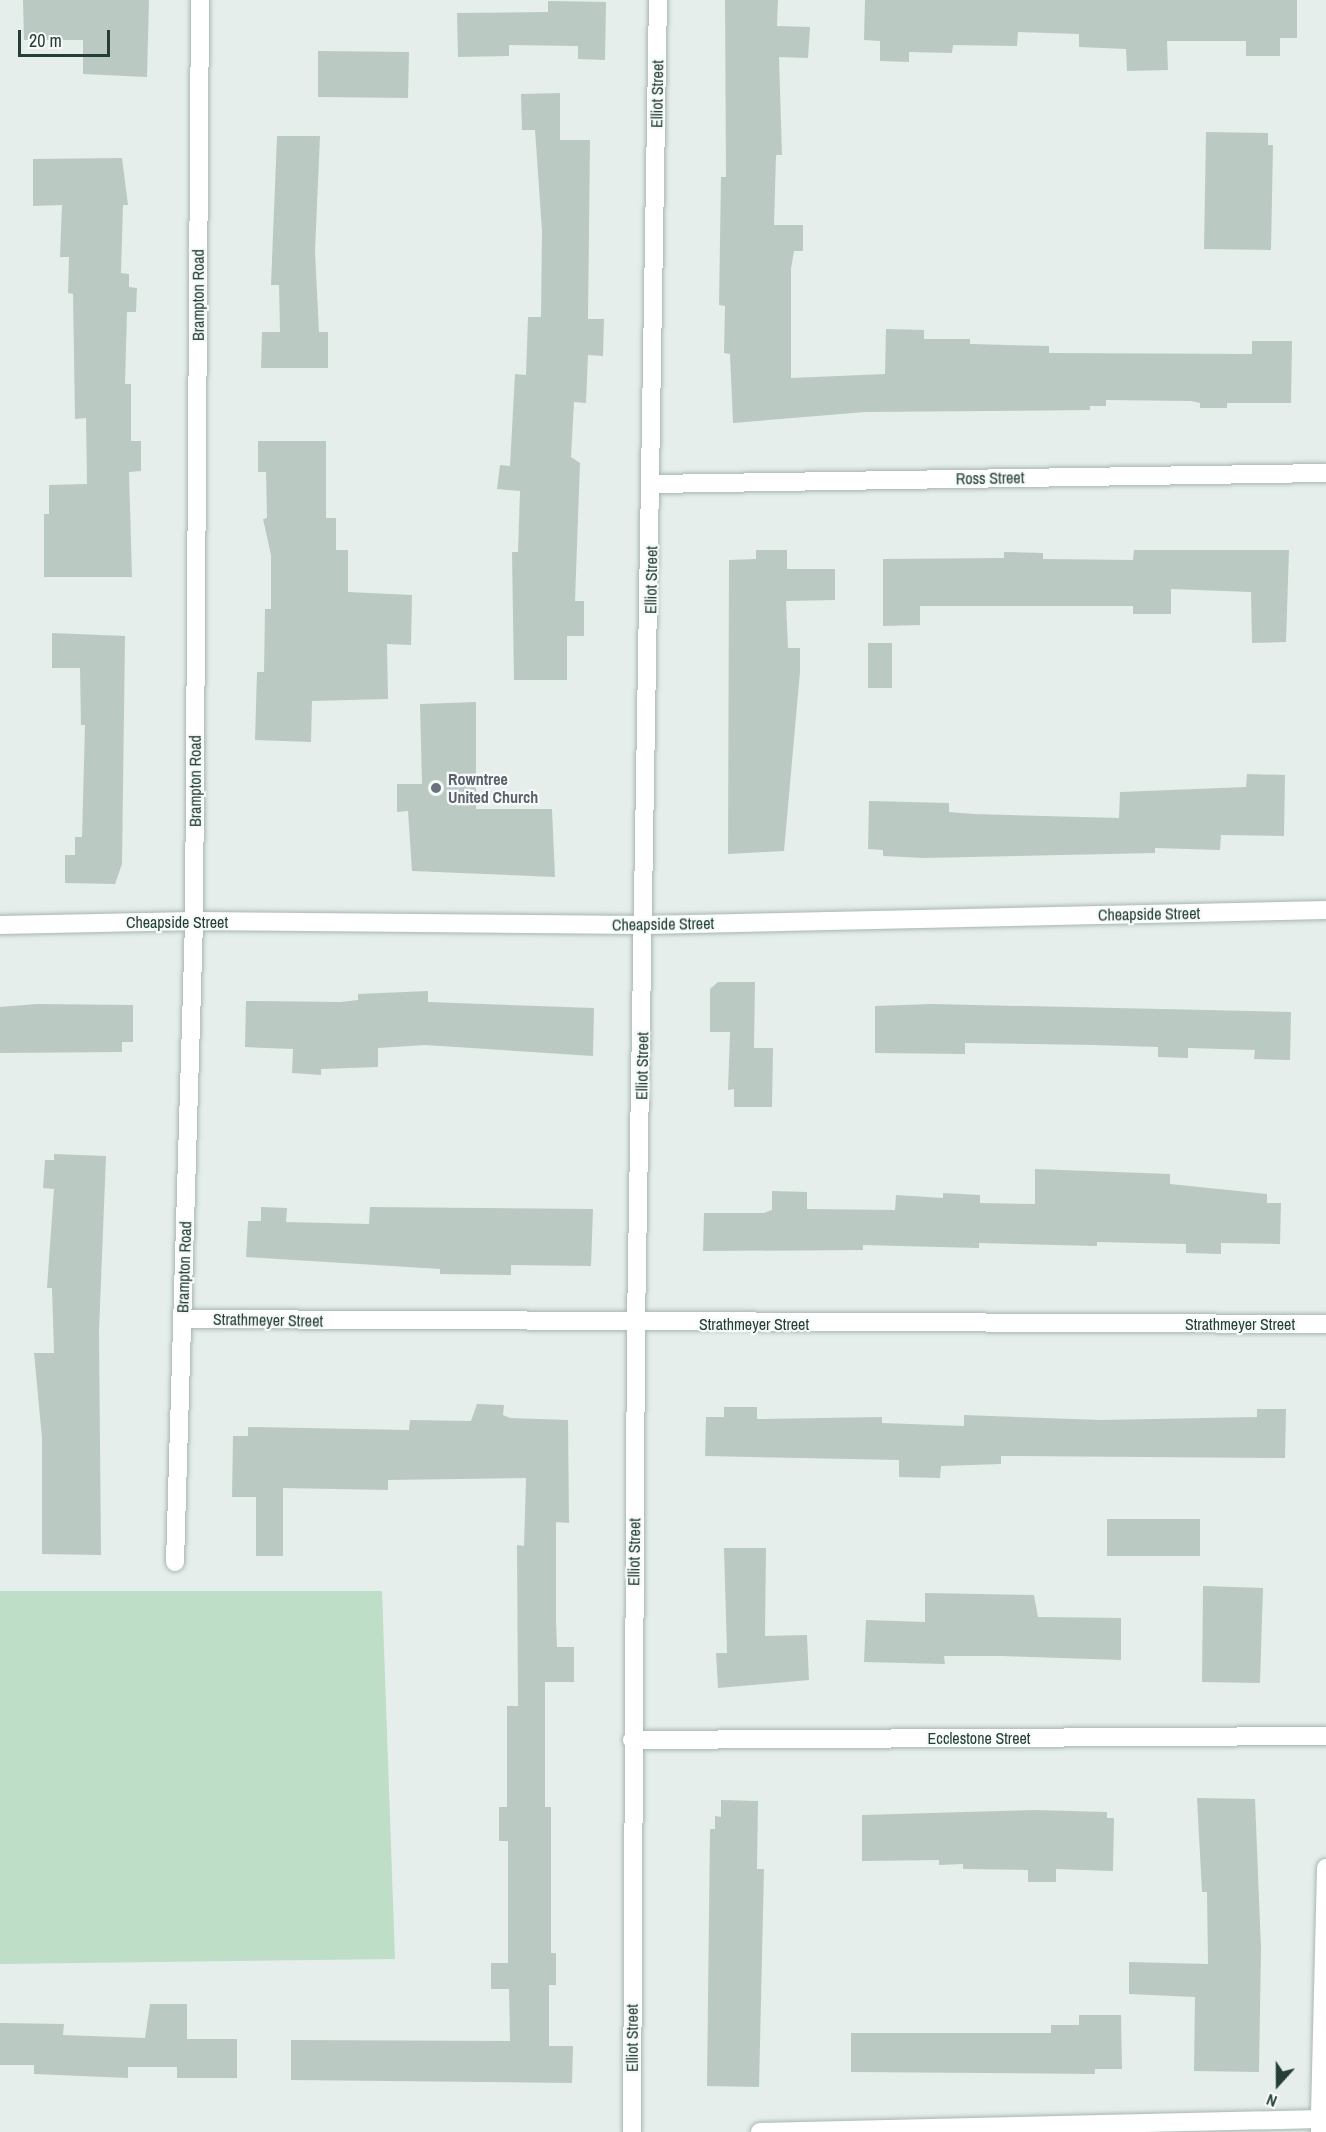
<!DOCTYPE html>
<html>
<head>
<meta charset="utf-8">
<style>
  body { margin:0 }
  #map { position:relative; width:1326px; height:2132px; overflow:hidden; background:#e5eeea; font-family:"Archivo Narrow",sans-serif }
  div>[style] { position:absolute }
  .green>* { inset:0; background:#bfdec8 }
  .building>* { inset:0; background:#bbc9c3 }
  .roads { filter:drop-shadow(0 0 2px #a8b6b1) drop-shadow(0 0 2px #a8b6b1) }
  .street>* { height:18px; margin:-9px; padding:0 9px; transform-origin:9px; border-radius:9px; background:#fff }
  .secondary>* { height:18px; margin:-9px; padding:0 9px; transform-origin:9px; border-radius:9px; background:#fff }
  .dots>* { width:16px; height:16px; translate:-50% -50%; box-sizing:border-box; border:3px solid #f6faf8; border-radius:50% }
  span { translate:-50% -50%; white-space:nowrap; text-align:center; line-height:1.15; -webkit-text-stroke:4.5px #f6faf8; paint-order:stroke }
  .street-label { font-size:16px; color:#253f38 }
  .worship-label { font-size:16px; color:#5b616d; font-weight:700 }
  .left { translate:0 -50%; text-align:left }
  .north { position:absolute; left:1248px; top:2054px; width:60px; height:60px; -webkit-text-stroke:4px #f6faf8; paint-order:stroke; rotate:201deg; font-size:16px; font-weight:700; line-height:24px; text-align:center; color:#253f38 }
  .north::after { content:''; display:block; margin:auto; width:21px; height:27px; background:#253f38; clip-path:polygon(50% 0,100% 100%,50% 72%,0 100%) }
  .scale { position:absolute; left:18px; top:30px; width:92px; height:27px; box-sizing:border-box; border:3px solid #253f38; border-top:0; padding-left:8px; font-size:18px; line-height:21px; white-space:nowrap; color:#253f38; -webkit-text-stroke:4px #f6faf8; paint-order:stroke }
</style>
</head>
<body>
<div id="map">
  <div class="green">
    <div style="clip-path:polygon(0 1591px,382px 1591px,395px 1959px,0 1964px)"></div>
  </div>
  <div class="building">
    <div style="clip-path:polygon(23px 0,149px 0,147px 77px,83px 74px,83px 40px,24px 40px)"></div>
    <div style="clip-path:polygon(725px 0,778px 0,777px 26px,810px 27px,808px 58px,779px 57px,782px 155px,776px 155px,774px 225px,803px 225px,803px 251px,794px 251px,791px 269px,791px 378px,885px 374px,886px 329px,924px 330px,924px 339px,970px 339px,970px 344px,1049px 346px,1049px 353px,1252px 354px,1252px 341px,1292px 341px,1291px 403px,1227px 403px,1227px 408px,1200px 408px,1200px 403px,1191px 401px,1106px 400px,1106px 406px,1090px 406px,1090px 410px,865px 412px,733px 423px,730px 354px,724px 353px,725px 306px,719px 305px,721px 177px,726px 177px)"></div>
    <div style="clip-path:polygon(865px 0,1297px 0,1297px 38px,1280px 38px,1280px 56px,1246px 56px,1246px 41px,1167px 41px,1168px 70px,1127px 71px,1126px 49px,1079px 47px,1079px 34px,1018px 32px,1017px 46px,953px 45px,952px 53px,909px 52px,909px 62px,880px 61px,880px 41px,864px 40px)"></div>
    <div style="clip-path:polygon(548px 1px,606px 2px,605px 60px,578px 59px,578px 46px,509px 45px,509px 56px,458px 57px,457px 13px,548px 12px)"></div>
    <div style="clip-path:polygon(318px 51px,409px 52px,408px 98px,318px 97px)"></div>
    <div style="clip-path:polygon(560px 93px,560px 140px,590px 140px,588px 319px,604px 319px,603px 356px,588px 355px,586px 403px,574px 402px,571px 457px,580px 463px,575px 601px,584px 601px,584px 636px,567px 636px,567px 680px,514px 680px,512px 552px,518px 552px,520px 491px,497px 489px,500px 465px,510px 466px,515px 374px,526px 375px,528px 317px,541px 317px,542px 231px,535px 130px,522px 130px,521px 94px)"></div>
    <div style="clip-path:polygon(1206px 132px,1268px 133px,1268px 145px,1273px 145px,1271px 250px,1204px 249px)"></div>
    <div style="clip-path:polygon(277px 136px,320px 136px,315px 251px,319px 332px,328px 332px,328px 368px,261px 368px,262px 332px,280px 332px,279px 285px,271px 285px)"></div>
    <div style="clip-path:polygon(122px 158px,128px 205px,123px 205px,121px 273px,129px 274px,129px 287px,137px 288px,136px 312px,127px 312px,125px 384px,131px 384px,131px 441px,141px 441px,141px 471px,129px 472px,132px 577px,44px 577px,44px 514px,49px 514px,49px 485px,87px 484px,86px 418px,75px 419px,73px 294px,68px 293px,69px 257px,60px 257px,62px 205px,33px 206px,33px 159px)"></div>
    <div style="clip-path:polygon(258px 441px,326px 441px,326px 518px,336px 518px,336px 550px,348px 550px,348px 592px,412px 595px,411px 645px,387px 644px,388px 699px,312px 701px,311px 742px,255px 740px,257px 672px,264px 672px,265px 609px,271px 609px,271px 555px,263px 519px,267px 518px,266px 472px,258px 472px)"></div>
    <div style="clip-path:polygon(756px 550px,787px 550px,787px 569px,835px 569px,835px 600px,786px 601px,788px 648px,800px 648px,800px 672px,784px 851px,728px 854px,729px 560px,756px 559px)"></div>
    <div style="clip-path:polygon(1134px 550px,1289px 550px,1286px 642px,1252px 643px,1251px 592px,1171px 589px,1171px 614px,1133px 614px,1133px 606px,920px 606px,920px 625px,883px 626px,883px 559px,1004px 558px,1004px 552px,1043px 553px,1043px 559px,1133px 560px)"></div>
    <div style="clip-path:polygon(52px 633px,125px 636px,122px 864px,115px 884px,65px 883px,65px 855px,75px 855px,75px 837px,82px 837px,85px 725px,81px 725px,80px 668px,52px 668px)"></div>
    <div style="clip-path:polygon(868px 643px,892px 643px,892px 688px,868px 688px)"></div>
    <div style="clip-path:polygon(476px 702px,476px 809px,552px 809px,555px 877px,412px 871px,408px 811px,397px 812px,397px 784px,422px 784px,420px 704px)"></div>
    <div style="clip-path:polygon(1247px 774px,1285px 775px,1284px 836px,1221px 835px,1220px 850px,1155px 848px,1155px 853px,924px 858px,883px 856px,883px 850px,868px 849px,869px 801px,949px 803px,949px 812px,974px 814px,1119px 818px,1120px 792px,1246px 787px)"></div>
    <div style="clip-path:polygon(718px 982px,755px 982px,754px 1048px,773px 1048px,772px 1107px,734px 1107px,734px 1089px,728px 1090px,730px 1032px,710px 1032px,710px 989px)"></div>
    <div style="clip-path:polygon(428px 991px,428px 1002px,594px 1008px,593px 1056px,425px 1045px,378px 1048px,378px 1067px,321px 1069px,321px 1075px,292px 1073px,293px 1049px,245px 1047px,246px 1001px,341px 1002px,358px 1000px,358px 994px)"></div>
    <div style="clip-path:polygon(37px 1004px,133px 1005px,133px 1042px,122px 1042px,122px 1052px,0 1053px,0 1007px)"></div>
    <div style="clip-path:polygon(932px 1004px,1291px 1012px,1290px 1060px,1254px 1059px,1255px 1050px,1188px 1048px,1188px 1058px,1158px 1057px,1158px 1047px,1094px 1045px,965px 1043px,965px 1054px,875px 1053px,875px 1006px)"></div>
    <div style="clip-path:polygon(54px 1154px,106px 1156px,99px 1331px,101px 1555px,42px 1554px,42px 1438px,34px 1353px,54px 1353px,52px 1288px,47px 1288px,54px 1189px,43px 1188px,45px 1160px,54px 1160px)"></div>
    <div style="clip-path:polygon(1035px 1169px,1170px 1174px,1170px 1184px,1267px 1194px,1267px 1203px,1281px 1203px,1280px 1244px,1221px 1243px,1221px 1254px,1186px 1253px,1186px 1244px,1097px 1242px,1097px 1246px,979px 1243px,979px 1248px,863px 1245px,863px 1250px,703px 1251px,704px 1213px,764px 1213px,772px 1210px,772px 1191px,807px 1192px,807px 1209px,895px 1210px,896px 1195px,943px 1198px,943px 1193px,980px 1195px,980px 1203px,1035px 1204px)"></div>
    <div style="clip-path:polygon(261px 1207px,287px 1208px,286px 1222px,369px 1224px,370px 1207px,593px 1209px,591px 1266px,511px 1265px,511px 1275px,440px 1274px,440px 1269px,246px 1257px,248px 1221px,261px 1221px)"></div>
    <div style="clip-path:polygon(477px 1404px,504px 1405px,503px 1415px,510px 1418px,568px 1420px,569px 1523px,556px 1522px,556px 1620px,557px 1647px,574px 1647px,574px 1682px,545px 1682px,545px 1807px,551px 1807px,551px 1953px,556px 1953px,556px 1985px,549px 1985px,549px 2046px,573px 2046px,572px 2083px,291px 2080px,291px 2040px,510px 2041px,509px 1989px,491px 1989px,491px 1963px,508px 1963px,508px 1841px,499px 1841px,499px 1807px,507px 1807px,507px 1706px,518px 1706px,517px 1545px,524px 1546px,526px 1478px,388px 1480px,388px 1490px,283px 1488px,283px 1556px,256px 1556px,256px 1497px,232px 1497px,233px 1436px,248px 1436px,248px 1427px,409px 1430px,410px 1420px,471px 1421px)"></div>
    <div style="clip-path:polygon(724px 1407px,757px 1407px,757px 1419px,882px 1417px,882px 1423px,964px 1426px,964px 1415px,1101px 1420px,1257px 1417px,1257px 1409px,1286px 1409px,1285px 1458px,1001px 1456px,1001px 1464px,941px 1466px,940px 1478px,899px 1477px,899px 1460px,705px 1456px,706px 1417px,724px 1417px)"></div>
    <div style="clip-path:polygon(1107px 1519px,1200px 1519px,1200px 1556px,1107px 1556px)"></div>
    <div style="clip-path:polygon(724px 1548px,766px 1548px,765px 1636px,807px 1635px,809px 1680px,718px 1688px,716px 1653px,727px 1653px)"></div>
    <div style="clip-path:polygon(1203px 1586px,1263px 1588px,1260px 1683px,1202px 1682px)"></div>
    <div style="clip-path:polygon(925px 1593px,1034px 1595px,1038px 1617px,1121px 1618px,1121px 1660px,1001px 1656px,944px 1656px,945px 1664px,864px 1662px,866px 1620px,925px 1622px)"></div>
    <div style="clip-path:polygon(1197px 1798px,1255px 1799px,1261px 1949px,1259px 2072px,1194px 2071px,1195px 1997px,1129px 1994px,1129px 1962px,1208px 1964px,1207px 1892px,1202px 1892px)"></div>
    <div style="clip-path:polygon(721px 1800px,758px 1801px,757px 1869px,764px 1869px,759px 2087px,707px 2086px,710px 1829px,715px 1829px,715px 1816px,721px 1817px)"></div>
    <div style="clip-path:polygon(1034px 1810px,1107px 1812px,1107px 1818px,1114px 1818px,1113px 1871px,1056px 1869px,1056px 1882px,1028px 1882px,1028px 1870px,963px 1869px,963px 1864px,939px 1865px,939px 1860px,862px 1861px,862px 1815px)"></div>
    <div style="clip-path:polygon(150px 2004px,187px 2004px,187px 2039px,237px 2039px,237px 2078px,177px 2078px,177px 2067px,128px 2067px,128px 2078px,34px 2074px,34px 2065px,0 2065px,0 2023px,64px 2024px,63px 2035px,145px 2038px)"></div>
    <div style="clip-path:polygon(1079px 2015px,1121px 2015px,1122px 2069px,1095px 2069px,1095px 2074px,851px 2072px,851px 2033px,1051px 2033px,1051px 2025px,1079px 2025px)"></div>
  </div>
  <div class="roads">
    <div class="street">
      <div style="left:653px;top:484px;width:673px;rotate:-0.94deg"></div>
      <div style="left:182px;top:1319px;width:1144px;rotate:0.25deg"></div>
      <div style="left:175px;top:1562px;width:641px;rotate:-88.3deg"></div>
      <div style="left:194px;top:921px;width:921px;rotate:-89.63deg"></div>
      <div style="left:632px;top:1740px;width:694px;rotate:-0.33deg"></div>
      <div style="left:1326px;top:1868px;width:251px;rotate:91.4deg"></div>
      <div style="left:1320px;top:2119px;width:6px"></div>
    </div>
    <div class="secondary">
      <div style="left:0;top:925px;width:194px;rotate:-1.2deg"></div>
      <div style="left:194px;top:921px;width:451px;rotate:0.5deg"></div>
      <div style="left:645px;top:925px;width:681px;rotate:-1.26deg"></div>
      <div style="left:632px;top:2132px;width:808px;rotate:-89.72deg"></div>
      <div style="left:636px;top:1324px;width:1324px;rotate:-89.05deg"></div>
      <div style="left:760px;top:2132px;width:560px;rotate:-1.33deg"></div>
      <div style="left:1320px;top:2119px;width:13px;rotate:90deg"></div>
    </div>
  </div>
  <div class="dots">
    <div style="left:436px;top:788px;background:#6b7280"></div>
  </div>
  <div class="street-label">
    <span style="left:657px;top:94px;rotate:-89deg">Elliot Street</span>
    <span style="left:198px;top:295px;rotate:-90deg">Brampton Road</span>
    <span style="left:990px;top:478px;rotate:-1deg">Ross Street</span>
    <span style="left:651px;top:580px;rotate:-89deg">Elliot Street</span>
    <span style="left:195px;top:781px;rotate:-90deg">Brampton Road</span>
    <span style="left:1149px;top:914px;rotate:-1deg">Cheapside Street</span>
    <span style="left:177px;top:922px">Cheapside Street</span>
    <span style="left:663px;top:924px;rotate:-1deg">Cheapside Street</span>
    <span style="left:642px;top:1066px;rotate:-89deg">Elliot Street</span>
    <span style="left:184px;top:1267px;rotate:-88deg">Brampton Road</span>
    <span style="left:268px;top:1320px;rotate:1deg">Strathmeyer Street</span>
    <span style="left:754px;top:1324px">Strathmeyer Street</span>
    <span style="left:1240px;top:1324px">Strathmeyer Street</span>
    <span style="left:634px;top:1552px;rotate:-89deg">Elliot Street</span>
    <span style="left:979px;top:1738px">Ecclestone Street</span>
    <span style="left:632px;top:2038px;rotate:-90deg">Elliot Street</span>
  </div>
  <div class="worship-label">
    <span class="left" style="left:448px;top:788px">Rowntree<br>United Church</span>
  </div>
  <div class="north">N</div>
  <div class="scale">20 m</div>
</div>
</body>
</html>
